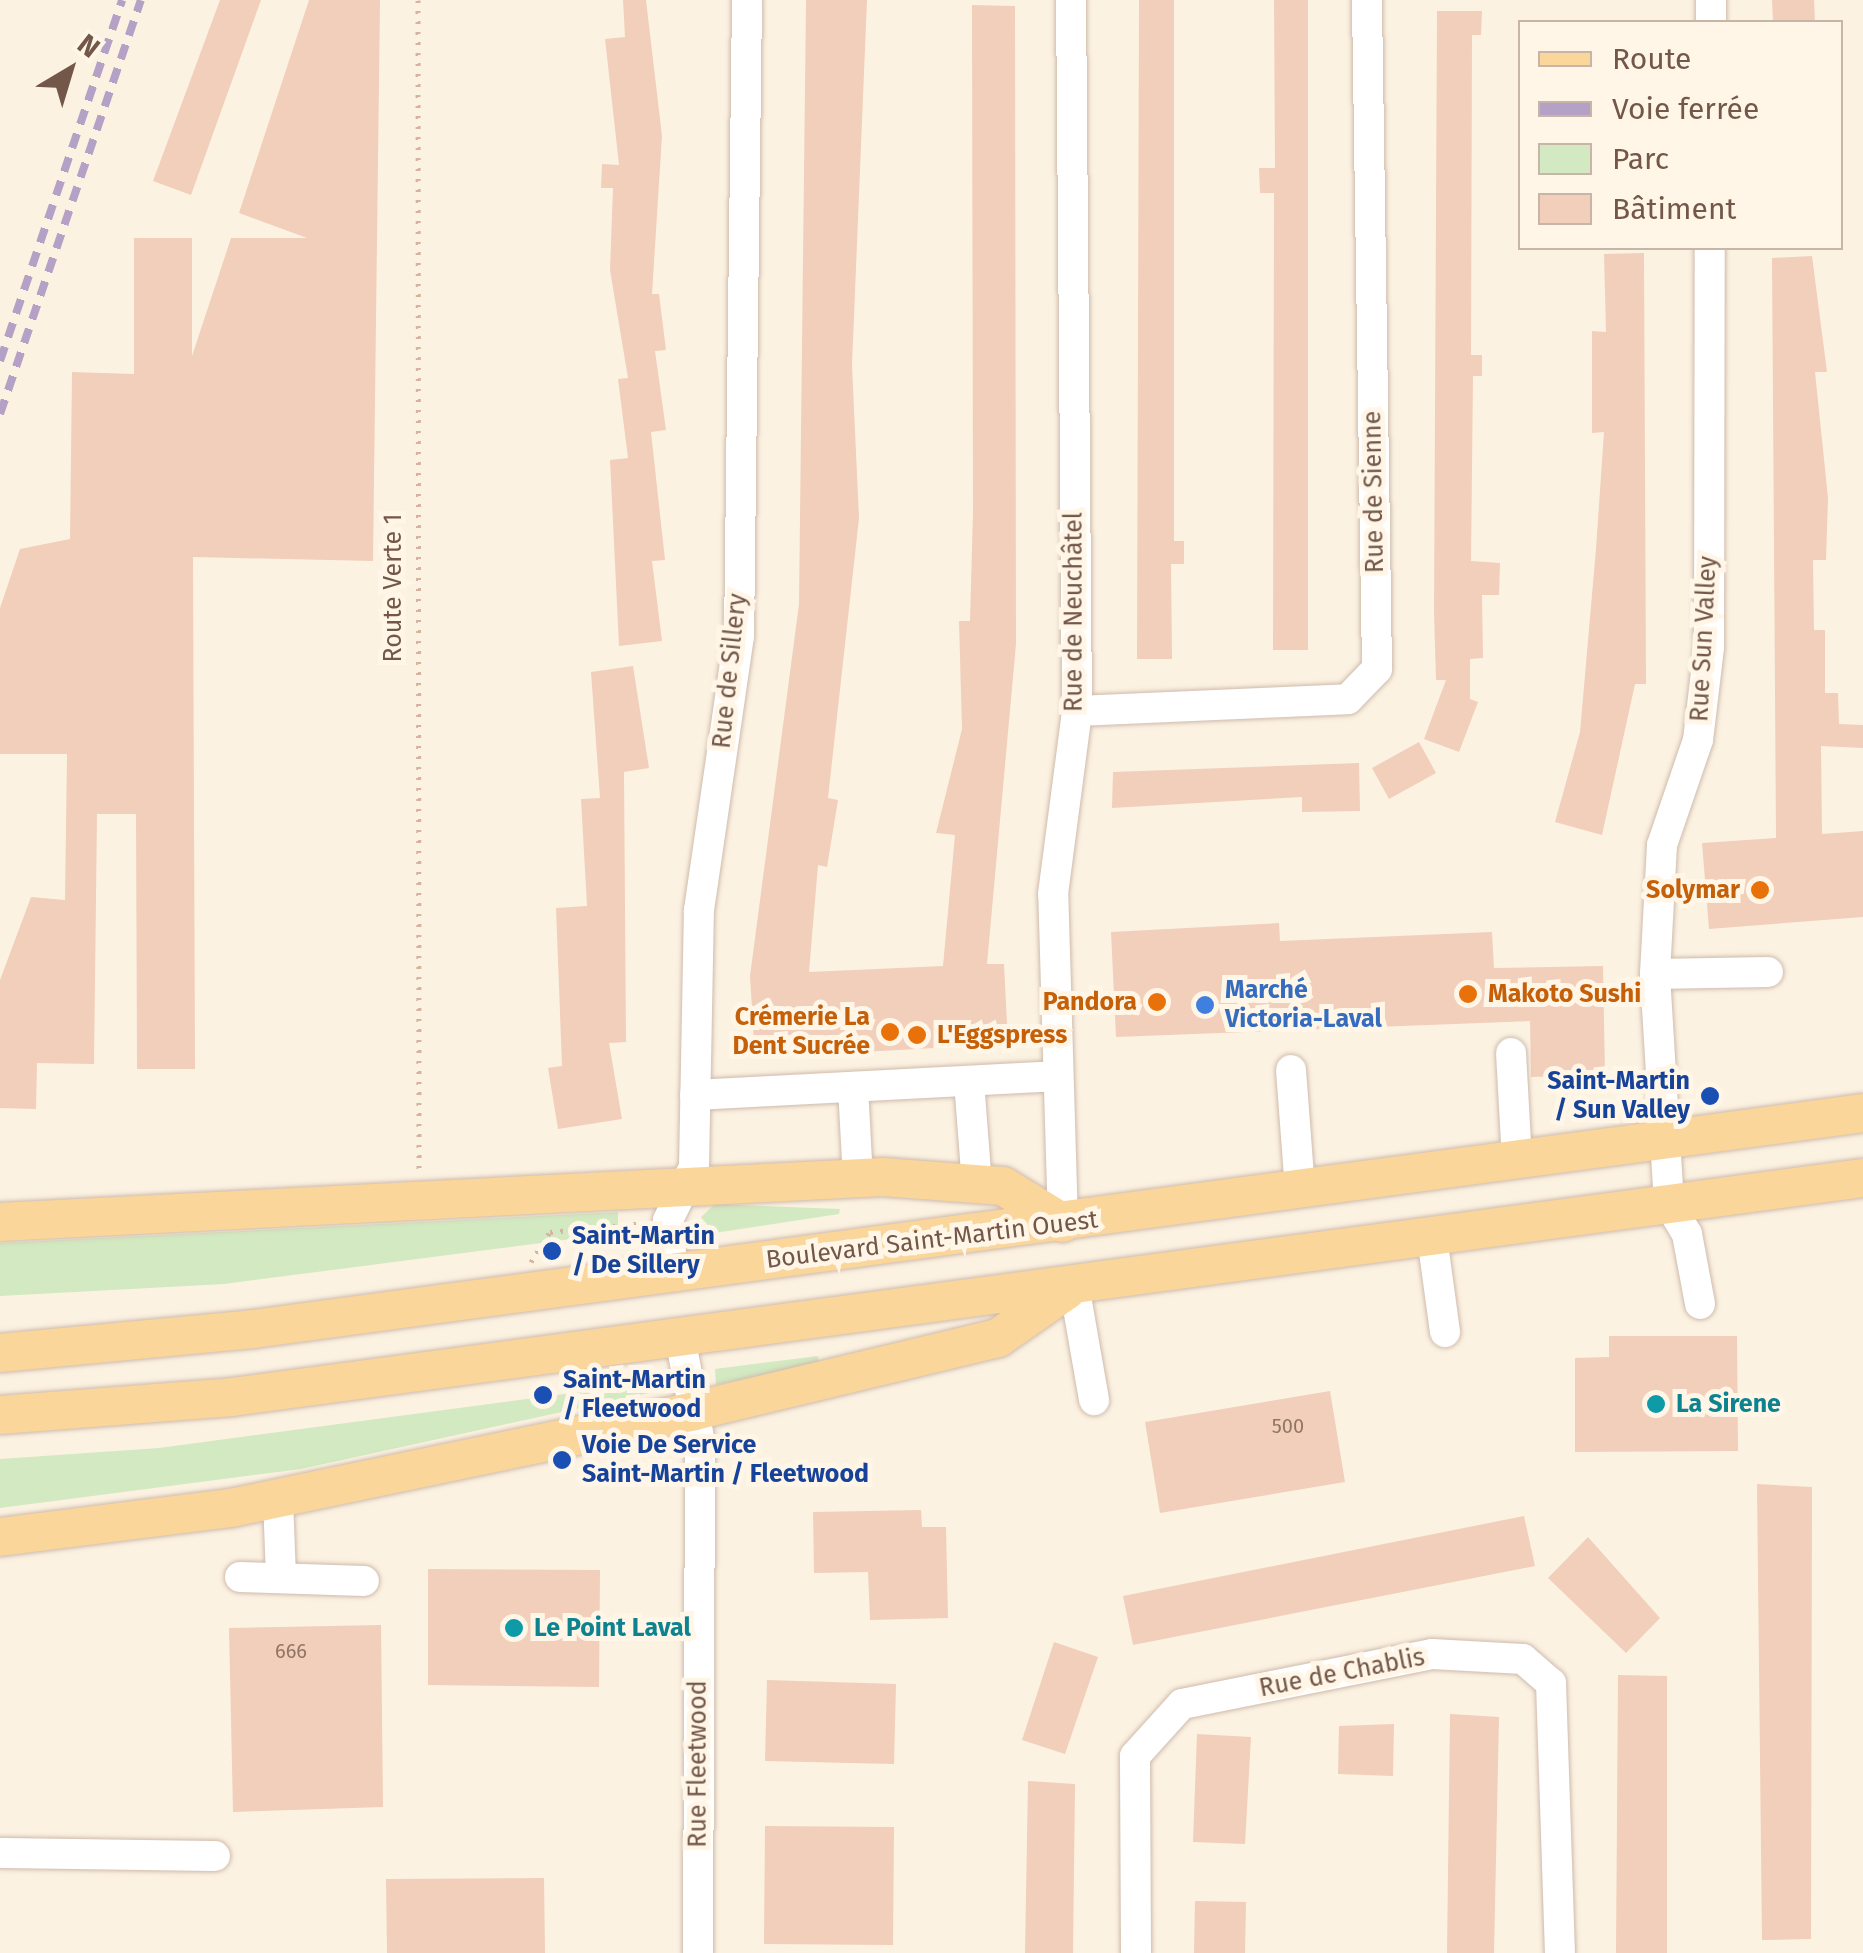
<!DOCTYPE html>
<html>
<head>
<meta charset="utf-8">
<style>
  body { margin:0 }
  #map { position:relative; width:1863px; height:1953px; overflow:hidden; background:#fcf2e2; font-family:"Fira Sans",sans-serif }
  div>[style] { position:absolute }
  .green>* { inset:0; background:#d2e9c1 }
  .building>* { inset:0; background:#f1cfba }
  .path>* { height:5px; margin-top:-2.5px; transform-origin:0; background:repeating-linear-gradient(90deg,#d6b39e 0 2.5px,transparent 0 10.5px) }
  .roads { filter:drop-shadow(0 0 2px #cfbbac) drop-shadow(0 0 2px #cfbbac) }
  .minor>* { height:30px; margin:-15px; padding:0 15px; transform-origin:15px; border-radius:15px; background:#fff }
  .major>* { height:38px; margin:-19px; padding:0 19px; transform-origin:19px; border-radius:19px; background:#fad69b }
  .rail>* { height:8px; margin-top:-4px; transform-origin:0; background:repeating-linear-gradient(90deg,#b4a1c5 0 15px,transparent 0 25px) }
  .dots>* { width:28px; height:28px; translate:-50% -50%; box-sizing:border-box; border:5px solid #fff6e8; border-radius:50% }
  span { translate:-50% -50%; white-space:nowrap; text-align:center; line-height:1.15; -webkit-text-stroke:10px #fff6e8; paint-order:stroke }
  .number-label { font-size:20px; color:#927565 }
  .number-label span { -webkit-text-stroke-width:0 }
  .street-label { font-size:25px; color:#735749 }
  .food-label { font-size:25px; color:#c56008; font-weight:700 }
  .right { translate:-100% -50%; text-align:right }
  .left { translate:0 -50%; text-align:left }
  .shop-label { font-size:25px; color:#366cbe; font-weight:700 }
  .transit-label { font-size:25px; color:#164399; font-weight:700 }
  .culture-label { font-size:25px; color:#0d838f; font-weight:700 }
  .legend { position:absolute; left:1518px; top:20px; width:325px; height:230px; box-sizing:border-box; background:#fff6e8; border:2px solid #c7b6a8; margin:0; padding:12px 18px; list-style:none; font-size:30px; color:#735749 }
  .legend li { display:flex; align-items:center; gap:20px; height:50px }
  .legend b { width:50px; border:2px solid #c7b6a8 }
  .north { position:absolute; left:20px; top:20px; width:100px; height:100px; -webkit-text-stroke:8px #fff6e8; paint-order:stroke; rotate:38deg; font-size:28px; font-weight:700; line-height:40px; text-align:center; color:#735749 }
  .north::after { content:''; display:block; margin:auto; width:35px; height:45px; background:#735749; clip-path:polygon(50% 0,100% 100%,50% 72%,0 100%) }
</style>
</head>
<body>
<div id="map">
  <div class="green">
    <div style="clip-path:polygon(715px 1204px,840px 1209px,839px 1214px,714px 1233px,701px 1217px)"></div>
    <div style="clip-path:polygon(618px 1212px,618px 1233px,224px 1284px,0 1296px,0 1243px)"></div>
    <div style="clip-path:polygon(818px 1356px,819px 1363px,716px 1385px,715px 1369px)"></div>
    <div style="clip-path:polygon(648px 1383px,649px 1393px,301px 1469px,0 1508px,0 1459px,159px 1448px)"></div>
  </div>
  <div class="building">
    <div style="clip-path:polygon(220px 0,261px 0,191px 195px,153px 181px)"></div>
    <div style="clip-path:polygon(309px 0,380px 0,373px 561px,193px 557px,195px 1069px,137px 1069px,136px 814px,97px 814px,94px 1064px,37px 1063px,36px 1109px,0 1108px,0 980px,31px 897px,65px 900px,67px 754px,0 754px,0 608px,20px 549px,70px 539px,72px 372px,134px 374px,134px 238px,192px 238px,192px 356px,231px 238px,307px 238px,239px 213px)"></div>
    <div style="clip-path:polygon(623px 0,646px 0,662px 136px,652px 294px,659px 294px,666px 350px,655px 351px,666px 430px,651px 432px,665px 560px,652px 561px,662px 641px,619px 646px,610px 460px,628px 458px,618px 379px,628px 378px,610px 270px,613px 188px,601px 188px,602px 164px,619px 165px,605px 39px,625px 37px)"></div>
    <div style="clip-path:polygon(806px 0,867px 0,852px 365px,859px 518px,828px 798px,838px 800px,827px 867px,818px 865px,809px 972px,943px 966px,955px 835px,936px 833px,962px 729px,959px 621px,970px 621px,973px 512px,972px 5px,1015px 6px,1016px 644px,987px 964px,1004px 964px,1008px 1044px,755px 1058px,750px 976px,799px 604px)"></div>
    <div style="clip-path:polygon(1139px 0,1174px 0,1174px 541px,1184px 541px,1184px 564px,1171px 564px,1172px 659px,1137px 659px)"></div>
    <div style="clip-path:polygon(1274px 0,1308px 0,1308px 650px,1273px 650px,1274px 193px,1260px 193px,1259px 168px,1275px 168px)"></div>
    <div style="clip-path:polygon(1772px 0,1814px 0,1815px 22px,1773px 22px)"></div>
    <div style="clip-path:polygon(1437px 11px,1482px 11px,1481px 35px,1472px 35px,1471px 355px,1482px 355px,1482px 376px,1473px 376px,1471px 561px,1500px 563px,1499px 595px,1482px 595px,1483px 658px,1470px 659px,1470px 699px,1478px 702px,1459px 752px,1424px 739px,1446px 680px,1436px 680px,1434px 612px)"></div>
    <div style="clip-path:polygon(1644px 253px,1646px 684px,1635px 684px,1602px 835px,1555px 822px,1580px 732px,1596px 549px,1604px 432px,1592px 433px,1592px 331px,1606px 332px,1604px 254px)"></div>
    <div style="clip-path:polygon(1812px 256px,1827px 372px,1815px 372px,1828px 498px,1826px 560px,1813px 560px,1814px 630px,1825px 630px,1825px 693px,1838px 693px,1839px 724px,1863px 725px,1863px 748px,1821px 746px,1822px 834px,1863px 831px,1863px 917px,1709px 929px,1702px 843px,1776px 838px,1772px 258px)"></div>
    <div style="clip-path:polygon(633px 666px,649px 768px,624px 772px,626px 1042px,609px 1043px,622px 1119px,558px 1129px,548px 1068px,562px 1066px,556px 908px,587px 906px,581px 799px,600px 798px,591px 672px)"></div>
    <div style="clip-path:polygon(1419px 742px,1436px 773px,1389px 799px,1372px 768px)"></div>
    <div style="clip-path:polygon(1359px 763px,1360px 811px,1302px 812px,1302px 797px,1112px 808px,1113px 772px)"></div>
    <div style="clip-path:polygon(1279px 923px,1280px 941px,1492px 932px,1494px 968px,1603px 966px,1605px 1075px,1531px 1077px,1530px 1021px,1116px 1037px,1111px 932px)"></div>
    <div style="clip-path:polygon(1609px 1336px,1737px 1336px,1738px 1451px,1575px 1452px,1575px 1358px,1609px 1357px)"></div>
    <div style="clip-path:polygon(1330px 1391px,1345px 1482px,1160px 1513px,1145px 1422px)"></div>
    <div style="clip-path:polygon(1757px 1484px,1812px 1487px,1811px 1939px,1762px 1940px)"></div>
    <div style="clip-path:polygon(921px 1510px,922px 1527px,946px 1527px,948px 1618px,870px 1620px,868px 1572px,814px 1573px,813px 1512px)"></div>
    <div style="clip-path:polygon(1524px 1516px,1535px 1566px,1133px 1645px,1123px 1596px)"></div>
    <div style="clip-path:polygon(1588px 1537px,1660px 1618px,1626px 1653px,1548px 1578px)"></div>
    <div style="clip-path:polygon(428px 1569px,600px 1570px,599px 1687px,428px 1685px)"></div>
    <div style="clip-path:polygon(381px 1625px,383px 1807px,233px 1812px,229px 1628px)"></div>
    <div style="clip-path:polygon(1054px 1642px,1098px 1657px,1065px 1754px,1022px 1740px)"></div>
    <div style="clip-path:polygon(1618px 1675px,1667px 1676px,1667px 1953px,1616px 1953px)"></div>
    <div style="clip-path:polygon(767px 1680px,896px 1684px,894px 1764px,765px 1761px)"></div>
    <div style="clip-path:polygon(1450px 1714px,1499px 1717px,1494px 1953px,1447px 1953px)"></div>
    <div style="clip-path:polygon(1394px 1724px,1393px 1776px,1338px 1774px,1339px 1726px)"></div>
    <div style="clip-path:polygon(1197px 1734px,1251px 1737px,1245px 1844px,1193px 1842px)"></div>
    <div style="clip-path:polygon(1028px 1781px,1075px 1784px,1073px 1953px,1025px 1953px)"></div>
    <div style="clip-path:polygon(765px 1826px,894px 1827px,893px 1945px,764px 1944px)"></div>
    <div style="clip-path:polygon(544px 1878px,545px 1953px,387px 1953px,386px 1879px)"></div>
    <div style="clip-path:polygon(1195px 1901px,1246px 1902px,1245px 1953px,1194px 1953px)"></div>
  </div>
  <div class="path">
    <div style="left:418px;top:0;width:1172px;rotate:89.95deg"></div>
    <div style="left:531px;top:1262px;width:36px;rotate:-58deg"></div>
    <div style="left:550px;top:1232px;width:87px;rotate:-5.3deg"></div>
    <div style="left:543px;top:1395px;width:16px;rotate:79deg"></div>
  </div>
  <div class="roads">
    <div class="minor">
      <div style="left:1711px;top:22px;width:22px;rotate:-90deg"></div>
      <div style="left:1077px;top:711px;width:271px;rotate:-2.5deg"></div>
      <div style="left:1348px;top:699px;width:42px;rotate:-46deg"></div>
      <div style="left:1377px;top:669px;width:669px;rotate:-90.86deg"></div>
      <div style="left:1655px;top:974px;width:113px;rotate:-1deg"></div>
      <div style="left:1511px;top:1053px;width:109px;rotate:86.8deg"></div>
      <div style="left:1291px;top:1070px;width:121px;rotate:85.7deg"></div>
      <div style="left:969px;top:1081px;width:103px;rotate:85.6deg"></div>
      <div style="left:853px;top:1087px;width:91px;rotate:86.9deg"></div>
      <div style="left:695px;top:1095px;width:359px;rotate:-3deg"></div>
      <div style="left:1063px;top:1223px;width:329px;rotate:-91.7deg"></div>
      <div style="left:1053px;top:894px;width:185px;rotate:-82.5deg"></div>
      <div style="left:1077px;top:711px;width:711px;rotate:-90.48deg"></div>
      <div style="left:1432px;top:1237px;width:96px;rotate:82.2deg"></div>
      <div style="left:673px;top:1274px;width:54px;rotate:-95.3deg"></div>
      <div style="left:668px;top:1220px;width:59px;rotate:-63.9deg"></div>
      <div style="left:694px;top:1167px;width:257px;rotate:-88.9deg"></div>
      <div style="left:699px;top:910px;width:276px;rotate:-81.7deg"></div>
      <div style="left:739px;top:637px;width:637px;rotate:-89.28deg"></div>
      <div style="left:1074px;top:1285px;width:117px;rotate:80.1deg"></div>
      <div style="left:1700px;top:1304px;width:71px;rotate:-100.5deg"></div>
      <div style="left:1687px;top:1234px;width:35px;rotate:-121deg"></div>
      <div style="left:1669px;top:1204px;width:230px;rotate:-93.5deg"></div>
      <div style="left:1655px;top:974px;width:129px;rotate:-86.9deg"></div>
      <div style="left:1662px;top:845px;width:111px;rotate:-71.1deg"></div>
      <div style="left:1698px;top:740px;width:93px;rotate:-83.2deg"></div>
      <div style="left:1709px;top:648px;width:400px;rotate:-89.9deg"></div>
      <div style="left:680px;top:1337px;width:108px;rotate:79.3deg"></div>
      <div style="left:700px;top:1443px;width:510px;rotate:90.22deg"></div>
      <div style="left:278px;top:1499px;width:79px;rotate:87.8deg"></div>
      <div style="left:240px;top:1577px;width:124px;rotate:1.8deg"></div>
      <div style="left:0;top:1853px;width:215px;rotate:0.8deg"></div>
      <div style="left:1136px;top:1953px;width:197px;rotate:-90.3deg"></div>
      <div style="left:1135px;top:1756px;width:70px;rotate:-47.9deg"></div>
      <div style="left:1182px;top:1704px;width:255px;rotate:-11.3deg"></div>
      <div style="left:1432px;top:1654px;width:91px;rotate:3.1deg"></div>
      <div style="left:1523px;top:1659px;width:37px;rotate:41deg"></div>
      <div style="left:1551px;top:1683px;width:270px;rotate:88.1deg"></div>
    </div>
    <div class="major">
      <div style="left:0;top:1222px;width:884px;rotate:-2.92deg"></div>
      <div style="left:883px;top:1177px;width:120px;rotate:4.3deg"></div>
      <div style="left:1003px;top:1186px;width:70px;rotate:31.7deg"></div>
      <div style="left:0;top:1353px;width:254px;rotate:-5.4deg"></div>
      <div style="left:253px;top:1329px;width:1624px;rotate:-7.64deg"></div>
      <div style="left:0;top:1415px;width:233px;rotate:-4.4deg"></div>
      <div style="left:232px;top:1397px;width:1646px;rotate:-7.65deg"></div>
      <div style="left:0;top:1537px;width:233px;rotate:-7.2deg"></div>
      <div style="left:231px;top:1508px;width:473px;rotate:-11.8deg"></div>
      <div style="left:694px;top:1411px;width:313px;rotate:-13.5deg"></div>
      <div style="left:998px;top:1338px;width:84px;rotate:-34.8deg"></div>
    </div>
  </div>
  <div class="rail">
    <div style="left:0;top:361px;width:381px;rotate:-71.3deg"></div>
    <div style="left:0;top:414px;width:437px;rotate:-71.2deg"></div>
  </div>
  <div class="dots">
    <div style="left:1760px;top:890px;background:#e8710a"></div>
    <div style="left:1468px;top:994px;background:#e8710a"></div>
    <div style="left:1157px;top:1002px;background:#e8710a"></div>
    <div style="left:1205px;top:1005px;background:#3f7fe0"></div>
    <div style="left:890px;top:1032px;background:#e8710a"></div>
    <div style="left:917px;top:1035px;background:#e8710a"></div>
    <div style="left:1710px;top:1096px;background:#1a4fb4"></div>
    <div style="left:552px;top:1251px;background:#1a4fb4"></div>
    <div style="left:543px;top:1395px;background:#1a4fb4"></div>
    <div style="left:1656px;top:1404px;background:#0f9aa8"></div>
    <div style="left:562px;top:1460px;background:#1a4fb4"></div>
    <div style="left:514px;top:1628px;background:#0f9aa8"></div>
  </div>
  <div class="number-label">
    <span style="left:1288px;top:1426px">500</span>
    <span style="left:291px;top:1651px">666</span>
  </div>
  <div class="street-label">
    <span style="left:1374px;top:492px;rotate:-91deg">Rue de Sienne</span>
    <span style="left:393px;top:588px;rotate:-90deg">Route Verte 1</span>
    <span style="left:1074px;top:612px;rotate:-90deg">Rue de Neuchâtel</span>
    <span style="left:1704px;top:639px;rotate:-87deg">Rue Sun Valley</span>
    <span style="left:730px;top:671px;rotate:-84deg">Rue de Sillery</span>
    <span style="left:932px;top:1240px;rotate:-7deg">Boulevard Saint-Martin Ouest</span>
    <span style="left:1342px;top:1673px;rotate:-11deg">Rue de Chablis</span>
    <span style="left:698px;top:1764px;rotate:-90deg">Rue Fleetwood</span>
  </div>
  <div class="food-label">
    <span class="right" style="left:1740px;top:890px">Solymar</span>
    <span class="left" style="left:1488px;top:994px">Makoto Sushi</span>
    <span class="right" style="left:1137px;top:1002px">Pandora</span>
    <span class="right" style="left:870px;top:1032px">Crémerie La<br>Dent Sucrée</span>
    <span class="left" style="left:937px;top:1035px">L'Eggspress</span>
  </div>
  <div class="shop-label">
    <span class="left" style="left:1225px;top:1005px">Marché<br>Victoria-Laval</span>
  </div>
  <div class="transit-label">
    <span class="right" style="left:1690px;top:1096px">Saint-Martin<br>/ Sun Valley</span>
    <span class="left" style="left:572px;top:1251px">Saint-Martin<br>/ De Sillery</span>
    <span class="left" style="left:563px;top:1395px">Saint-Martin<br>/ Fleetwood</span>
    <span class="left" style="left:582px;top:1460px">Voie De Service<br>Saint-Martin / Fleetwood</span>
  </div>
  <div class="culture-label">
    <span class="left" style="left:1676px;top:1404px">La Sirene</span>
    <span class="left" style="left:534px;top:1628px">Le Point Laval</span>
  </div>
  <ul class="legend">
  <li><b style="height:12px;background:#fad69b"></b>Route</li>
  <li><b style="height:12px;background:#b4a1c5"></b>Voie ferrée</li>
  <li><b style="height:28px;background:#d2e9c1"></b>Parc</li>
  <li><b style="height:28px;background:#f1cfba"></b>Bâtiment</li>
  </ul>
  <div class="north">N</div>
</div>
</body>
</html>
